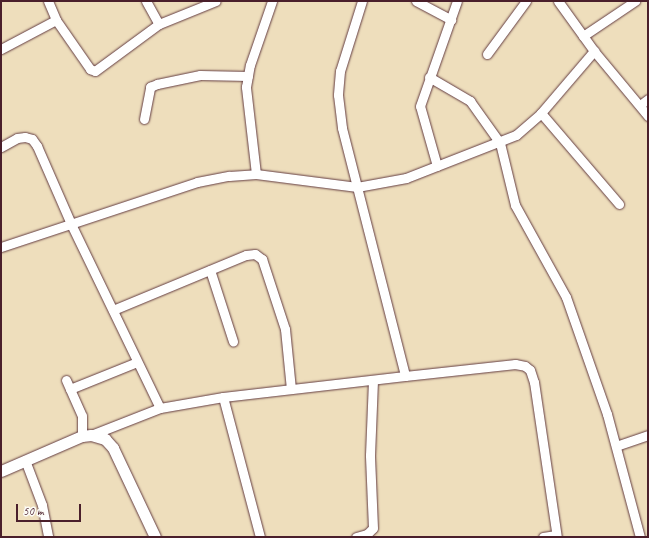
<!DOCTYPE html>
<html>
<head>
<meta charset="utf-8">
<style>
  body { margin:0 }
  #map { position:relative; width:649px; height:538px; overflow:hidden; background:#eedebc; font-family:Caveat,sans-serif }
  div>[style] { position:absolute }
  .roads { filter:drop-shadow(0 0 1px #633c41) drop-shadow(0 0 1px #633c41) }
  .minor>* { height:9px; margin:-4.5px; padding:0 4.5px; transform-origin:4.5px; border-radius:4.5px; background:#fff }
  .tertiary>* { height:11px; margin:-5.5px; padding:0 5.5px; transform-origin:5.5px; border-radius:5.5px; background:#fff }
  span { translate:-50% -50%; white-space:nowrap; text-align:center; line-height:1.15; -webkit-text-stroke:3.5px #fdfcf7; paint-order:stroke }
  .frame { position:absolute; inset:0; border:2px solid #4a1f2b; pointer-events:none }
  .scale { position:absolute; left:16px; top:504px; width:65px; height:18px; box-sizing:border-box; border:2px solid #4a1f2b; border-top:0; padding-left:5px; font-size:12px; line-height:14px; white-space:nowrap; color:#4a1f2b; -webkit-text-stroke:3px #fdfcf7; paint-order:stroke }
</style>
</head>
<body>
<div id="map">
  <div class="roads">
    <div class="minor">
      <div style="left:48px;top:1px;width:21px;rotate:67deg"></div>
      <div style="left:56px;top:20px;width:60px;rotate:55.2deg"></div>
      <div style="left:90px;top:69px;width:5px;rotate:22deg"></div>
      <div style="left:95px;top:71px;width:79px;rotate:-36.3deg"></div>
      <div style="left:159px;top:24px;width:61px;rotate:-22deg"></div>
      <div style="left:146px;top:1px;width:26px;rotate:61deg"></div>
      <div style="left:362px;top:1px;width:73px;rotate:107.4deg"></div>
      <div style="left:340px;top:71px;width:24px;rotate:95deg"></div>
      <div style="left:338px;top:95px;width:33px;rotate:83deg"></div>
      <div style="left:342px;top:128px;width:256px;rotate:75.7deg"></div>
      <div style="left:416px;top:1px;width:40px;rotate:28deg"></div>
      <div style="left:558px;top:1px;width:62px;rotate:54.2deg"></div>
      <div style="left:594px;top:51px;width:85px;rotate:50.3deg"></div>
      <div style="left:583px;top:36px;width:63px;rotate:-33.9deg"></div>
      <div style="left:1px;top:49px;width:62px;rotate:-27.8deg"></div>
      <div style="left:487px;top:54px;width:66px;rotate:-53.7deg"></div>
      <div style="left:429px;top:77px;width:48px;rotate:30.3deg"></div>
      <div style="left:470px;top:101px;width:52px;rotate:54.5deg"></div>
      <div style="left:500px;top:143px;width:64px;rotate:76.4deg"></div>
      <div style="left:515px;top:205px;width:105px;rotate:61deg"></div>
      <div style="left:566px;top:297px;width:124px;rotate:70.7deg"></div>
      <div style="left:607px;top:414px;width:127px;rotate:75deg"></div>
      <div style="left:640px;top:105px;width:10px;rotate:-37deg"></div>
      <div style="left:541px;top:113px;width:120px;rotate:49.4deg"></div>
      <div style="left:144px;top:119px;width:33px;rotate:-79deg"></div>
      <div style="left:150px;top:87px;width:8px;rotate:-23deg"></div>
      <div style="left:157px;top:84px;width:44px;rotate:-11.8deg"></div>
      <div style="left:200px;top:75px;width:48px;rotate:1.2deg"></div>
      <div style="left:1px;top:147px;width:18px;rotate:-29deg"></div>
      <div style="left:17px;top:138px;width:8px;rotate:-7deg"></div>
      <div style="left:25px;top:137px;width:7px;rotate:16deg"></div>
      <div style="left:32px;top:139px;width:9px;rotate:54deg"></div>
      <div style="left:37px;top:146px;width:85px;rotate:66.4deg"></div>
      <div style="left:71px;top:224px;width:204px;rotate:64.2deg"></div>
      <div style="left:437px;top:166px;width:62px;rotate:-105.8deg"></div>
      <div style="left:420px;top:106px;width:111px;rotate:-70.6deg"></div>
      <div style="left:256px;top:174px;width:88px;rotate:-96.6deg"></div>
      <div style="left:246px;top:87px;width:22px;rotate:-80deg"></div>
      <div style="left:250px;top:65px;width:68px;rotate:-71deg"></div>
      <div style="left:1px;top:247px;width:206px;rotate:-18.3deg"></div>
      <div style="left:197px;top:182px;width:33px;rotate:-11deg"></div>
      <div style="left:229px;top:176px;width:27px;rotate:-4deg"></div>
      <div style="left:256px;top:174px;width:102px;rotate:7.3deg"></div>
      <div style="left:357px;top:187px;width:50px;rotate:-10.4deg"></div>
      <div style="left:406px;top:178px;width:118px;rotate:-21.4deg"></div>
      <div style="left:516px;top:135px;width:33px;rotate:-41deg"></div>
      <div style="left:541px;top:113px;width:82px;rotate:-49.5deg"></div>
      <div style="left:210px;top:270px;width:75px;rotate:72.1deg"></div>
      <div style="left:113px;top:310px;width:144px;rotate:-22.5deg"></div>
      <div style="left:246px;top:255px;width:9px;rotate:-6deg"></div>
      <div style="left:255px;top:254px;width:9px;rotate:36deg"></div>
      <div style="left:262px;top:259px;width:74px;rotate:71.8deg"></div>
      <div style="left:285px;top:329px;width:60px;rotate:84.3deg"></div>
      <div style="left:66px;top:380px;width:39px;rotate:66deg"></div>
      <div style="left:82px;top:416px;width:20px;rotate:90deg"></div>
      <div style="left:70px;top:389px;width:72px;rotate:-21.9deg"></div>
      <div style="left:223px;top:397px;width:145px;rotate:75.2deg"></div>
      <div style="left:91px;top:435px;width:74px;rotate:-21.4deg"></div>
      <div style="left:160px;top:408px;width:64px;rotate:-9.9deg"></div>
      <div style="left:223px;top:397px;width:183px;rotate:-6.6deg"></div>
      <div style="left:405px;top:376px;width:111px;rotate:-6.2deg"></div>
      <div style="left:515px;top:364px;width:10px;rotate:11deg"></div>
      <div style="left:525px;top:366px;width:6px;rotate:39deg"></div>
      <div style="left:530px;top:370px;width:13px;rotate:72deg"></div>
      <div style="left:534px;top:382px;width:157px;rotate:81.6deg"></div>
      <div style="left:616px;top:446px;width:34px;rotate:-19deg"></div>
      <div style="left:25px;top:460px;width:48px;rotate:69.3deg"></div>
      <div style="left:42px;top:505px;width:33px;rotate:79deg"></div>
      <div style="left:356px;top:537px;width:11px;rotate:-15deg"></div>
      <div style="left:367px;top:534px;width:8px;rotate:-45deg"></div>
      <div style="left:373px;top:528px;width:73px;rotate:-92.4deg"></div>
      <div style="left:370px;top:455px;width:75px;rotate:-87.7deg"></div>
      <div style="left:543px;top:537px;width:13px;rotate:-9deg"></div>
    </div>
    <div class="tertiary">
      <div style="left:1px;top:471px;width:88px;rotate:-23.4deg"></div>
      <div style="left:82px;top:436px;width:9px;rotate:-6deg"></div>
      <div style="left:91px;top:435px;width:15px;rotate:16deg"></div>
      <div style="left:105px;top:439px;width:12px;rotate:48deg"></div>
      <div style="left:113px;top:448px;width:98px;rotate:64.7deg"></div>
    </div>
  </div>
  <div class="frame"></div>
  <div class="scale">50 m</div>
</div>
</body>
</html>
